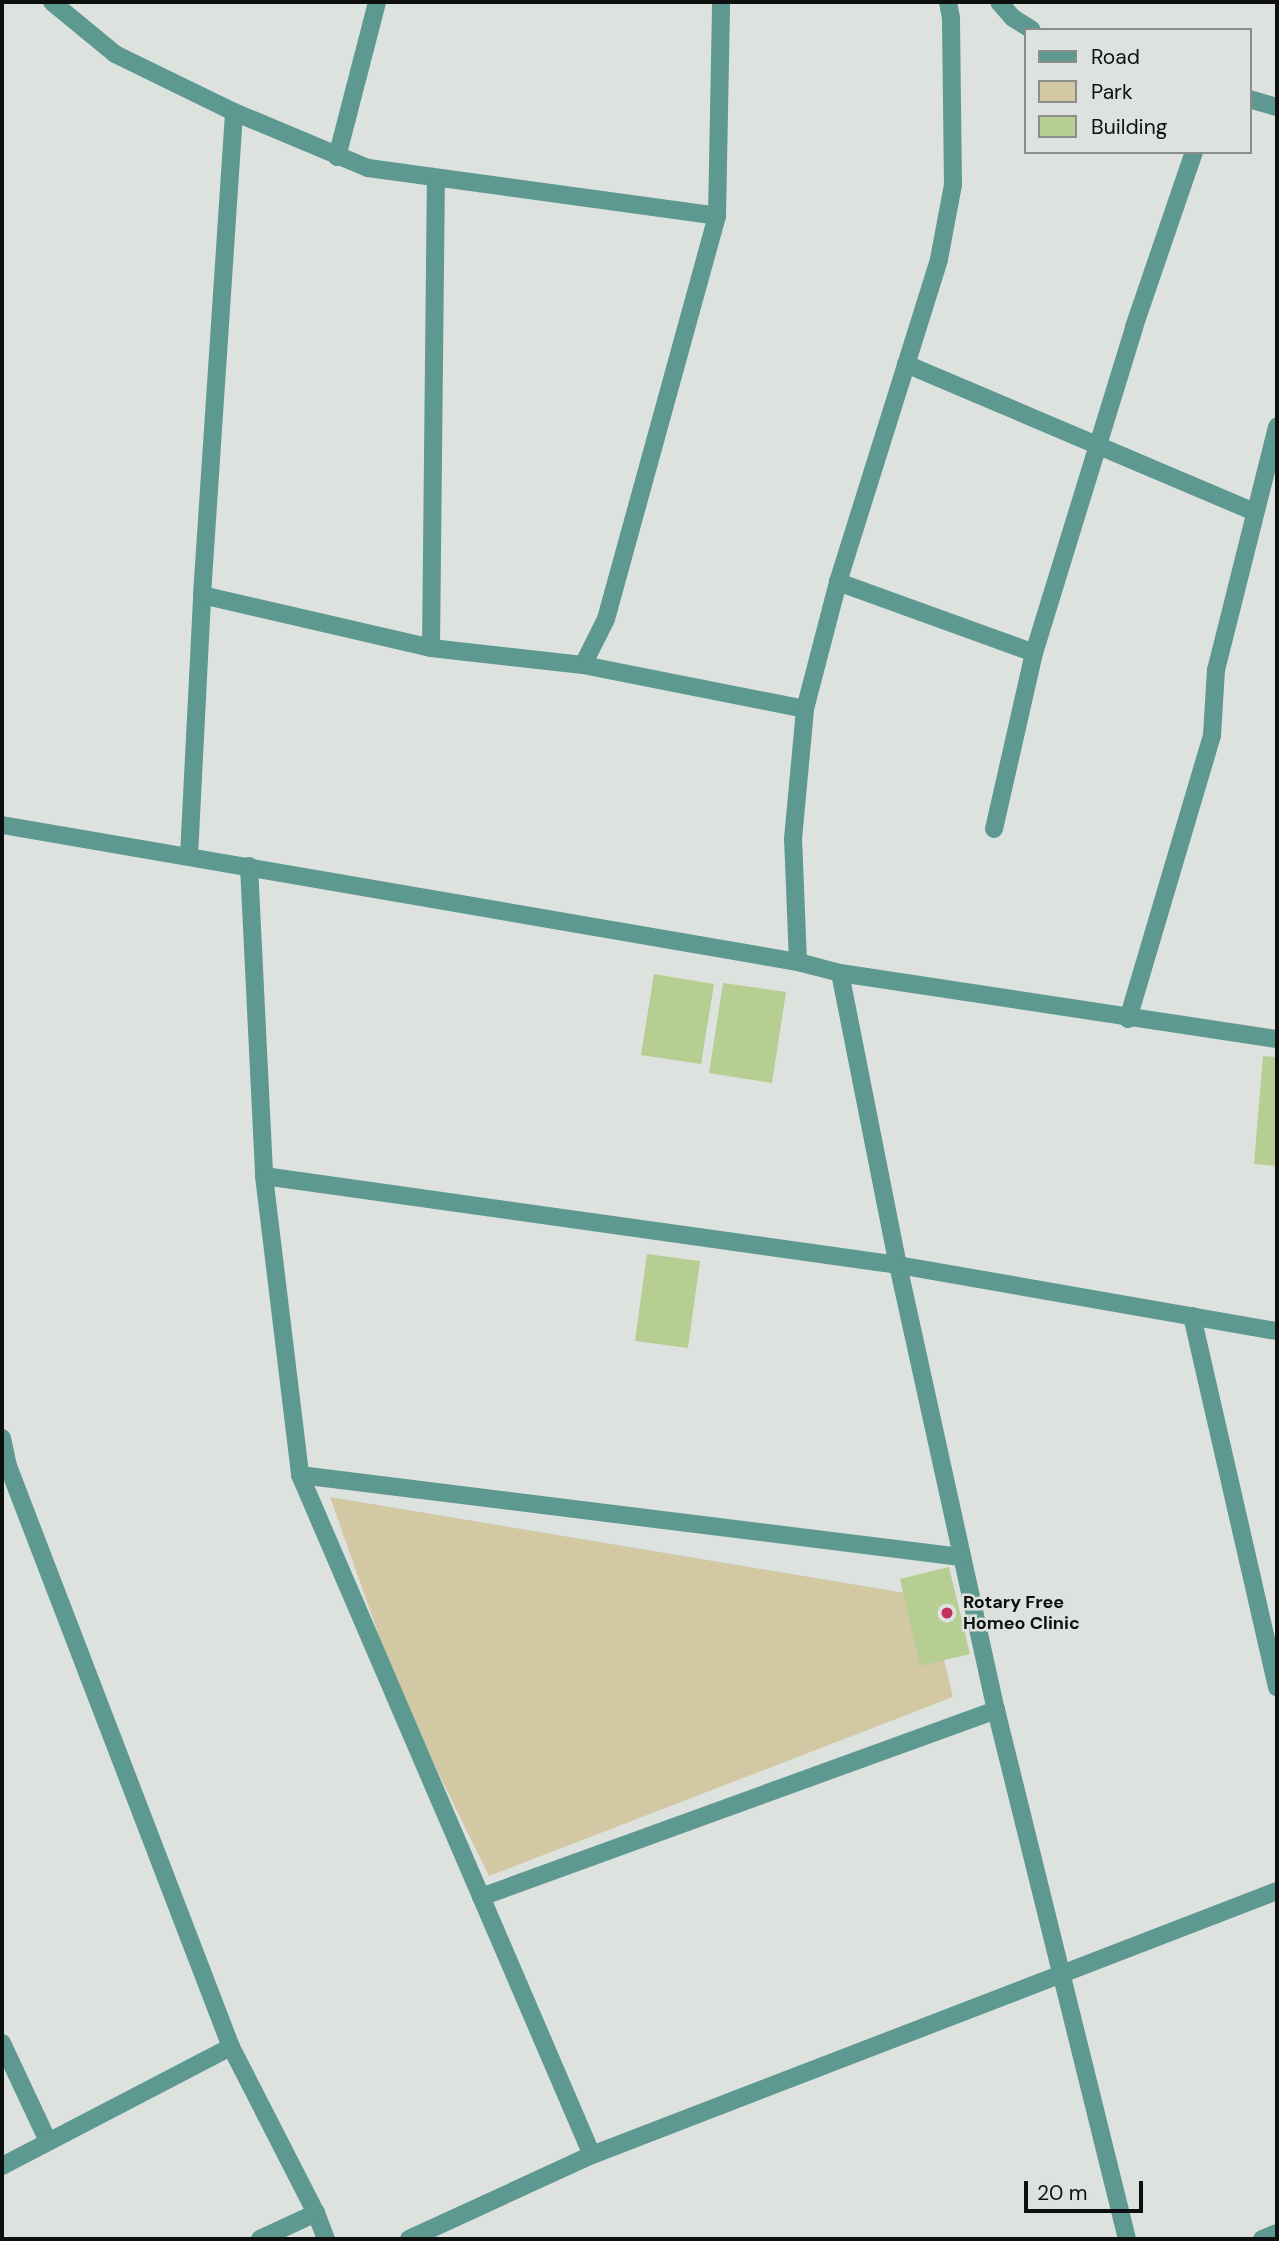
<!DOCTYPE html>
<html>
<head>
<meta charset="utf-8">
<style>
  body { margin:0 }
  #map { position:relative; width:1279px; height:2241px; overflow:hidden; background:#dde2de; font-family:"DM Sans",sans-serif }
  div>[style] { position:absolute }
  .green>* { inset:0; background:#d2c9a4 }
  .building>* { inset:0; background:#b6ce92 }
  .minor>* { height:18px; margin:-9px; padding:0 9px; transform-origin:9px; border-radius:9px; background:#5d9990 }
  .tertiary>* { height:18px; margin:-9px; padding:0 9px; transform-origin:9px; border-radius:9px; background:#5d9990 }
  .dots>* { width:19px; height:19px; translate:-50% -50%; box-sizing:border-box; border:4px solid #dde2de; border-radius:50% }
  span { translate:-50% -50%; white-space:nowrap; text-align:center; line-height:1.15; -webkit-text-stroke:5px #dde2de; paint-order:stroke }
  .poi-label { font-size:18px; color:#0e100f; font-weight:700 }
  .left { translate:0 -50%; text-align:left }
  .frame { position:absolute; inset:0; border:4px solid #0e100f; pointer-events:none }
  .legend { position:absolute; left:1024px; top:28px; width:228px; height:126px; box-sizing:border-box; background:#dde2de; border:2px solid #8a8e8b; margin:0; padding:9px 12px; list-style:none; font-size:21px; color:#0e100f }
  .legend li { display:flex; align-items:center; gap:14px; height:35px }
  .legend b { width:35px; border:2px solid #8a8e8b }
  .scale { position:absolute; left:1024px; top:2181px; width:119px; height:32px; box-sizing:border-box; border:4px solid #0e100f; border-top:0; padding-left:9px; font-size:21px; line-height:24px; white-space:nowrap; color:#0e100f; -webkit-text-stroke:5px #dde2de; paint-order:stroke }
</style>
</head>
<body>
<div id="map">
  <div class="green">
    <div style="clip-path:polygon(330px 1497px,929px 1597px,953px 1697px,489px 1876px,400px 1695px)"></div>
  </div>
  <div class="building">
    <div style="clip-path:polygon(654px 974px,714px 984px,701px 1064px,641px 1055px)"></div>
    <div style="clip-path:polygon(723px 983px,786px 992px,772px 1083px,709px 1073px)"></div>
    <div style="clip-path:polygon(1263px 1056px,1277px 1057px,1277px 1166px,1254px 1164px)"></div>
    <div style="clip-path:polygon(647px 1254px,700px 1261px,688px 1348px,635px 1341px)"></div>
    <div style="clip-path:polygon(949px 1567px,970px 1654px,920px 1666px,900px 1579px)"></div>
  </div>
  <div class="minor">
    <div style="left:52px;top:2px;width:82px;rotate:39.5deg"></div>
    <div style="left:115px;top:54px;width:132px;rotate:26deg"></div>
    <div style="left:234px;top:112px;width:145px;rotate:22.7deg"></div>
    <div style="left:368px;top:168px;width:352px;rotate:7.8deg"></div>
    <div style="left:999px;top:2px;width:21px;rotate:49deg"></div>
    <div style="left:1013px;top:18px;width:22px;rotate:32deg"></div>
    <div style="left:1249px;top:99px;width:29px;rotate:16deg"></div>
    <div style="left:337px;top:157px;width:160px;rotate:-75.5deg"></div>
    <div style="left:906px;top:364px;width:378px;rotate:23deg"></div>
    <div style="left:838px;top:582px;width:208px;rotate:19.9deg"></div>
    <div style="left:202px;top:595px;width:235px;rotate:13deg"></div>
    <div style="left:431px;top:648px;width:153px;rotate:6.4deg"></div>
    <div style="left:583px;top:665px;width:51px;rotate:-63.4deg"></div>
    <div style="left:606px;top:619px;width:418px;rotate:-74.6deg"></div>
    <div style="left:717px;top:216px;width:214px;rotate:-88.9deg"></div>
    <div style="left:431px;top:648px;width:470px;rotate:-89.4deg"></div>
    <div style="left:583px;top:665px;width:226px;rotate:11.2deg"></div>
    <div style="left:2px;top:825px;width:808px;rotate:9.77deg"></div>
    <div style="left:798px;top:962px;width:43px;rotate:14.7deg"></div>
    <div style="left:840px;top:973px;width:442px;rotate:8.6deg"></div>
    <div style="left:994px;top:829px;width:180px;rotate:-77.2deg"></div>
    <div style="left:1034px;top:653px;width:341px;rotate:-72.9deg"></div>
    <div style="left:1134px;top:327px;width:185px;rotate:-71.1deg"></div>
    <div style="left:189px;top:856px;width:261px;rotate:-87.1deg"></div>
    <div style="left:202px;top:595px;width:484px;rotate:-86.2deg"></div>
    <div style="left:249px;top:866px;width:310px;rotate:87.2deg"></div>
    <div style="left:264px;top:1176px;width:301px;rotate:83.1deg"></div>
    <div style="left:300px;top:1475px;width:740px;rotate:66.76deg"></div>
    <div style="left:798px;top:962px;width:123px;rotate:-92.3deg"></div>
    <div style="left:793px;top:839px;width:131px;rotate:-84.7deg"></div>
    <div style="left:805px;top:709px;width:131px;rotate:-75.4deg"></div>
    <div style="left:838px;top:582px;width:338px;rotate:-72.6deg"></div>
    <div style="left:939px;top:259px;width:75px;rotate:-79.3deg"></div>
    <div style="left:953px;top:185px;width:167px;rotate:-90.7deg"></div>
    <div style="left:951px;top:18px;width:16px;rotate:-101deg"></div>
    <div style="left:840px;top:973px;width:298px;rotate:78.8deg"></div>
    <div style="left:898px;top:1265px;width:456px;rotate:77.6deg"></div>
    <div style="left:996px;top:1710px;width:545px;rotate:76.09deg"></div>
    <div style="left:1128px;top:1019px;width:296px;rotate:-73.5deg"></div>
    <div style="left:1212px;top:735px;width:65px;rotate:-86.5deg"></div>
    <div style="left:1216px;top:670px;width:251px;rotate:-75.9deg"></div>
    <div style="left:264px;top:1176px;width:640px;rotate:7.99deg"></div>
    <div style="left:898px;top:1265px;width:385px;rotate:9.9deg"></div>
    <div style="left:1192px;top:1316px;width:381px;rotate:77.1deg"></div>
    <div style="left:2px;top:1438px;width:29px;rotate:78deg"></div>
    <div style="left:8px;top:1466px;width:622px;rotate:69deg"></div>
    <div style="left:231px;top:2047px;width:186px;rotate:62.9deg"></div>
    <div style="left:316px;top:2213px;width:28px;rotate:69deg"></div>
    <div style="left:300px;top:1475px;width:666px;rotate:7.07deg"></div>
    <div style="left:481px;top:1897px;width:548px;rotate:-19.96deg"></div>
    <div style="left:2px;top:2043px;width:108px;rotate:64.9deg"></div>
    <div style="left:2px;top:2166px;width:258px;rotate:-27.5deg"></div>
    <div style="left:260px;top:2239px;width:62px;rotate:-24.9deg"></div>
    <div style="left:409px;top:2239px;width:201px;rotate:-24.7deg"></div>
    <div style="left:592px;top:2155px;width:734px;rotate:-21.08deg"></div>
  </div>
  <div class="tertiary">
    <div style="left:1262px;top:2239px;width:16px;rotate:-22deg"></div>
  </div>
  <div class="dots">
    <div style="left:947px;top:1613px;background:#c1315a"></div>
  </div>
  <div class="poi-label">
    <span class="left" style="left:963px;top:1613px">Rotary Free<br>Homeo Clinic</span>
  </div>
  <div class="frame"></div>
  <ul class="legend">
  <li><b style="height:9px;background:#5d9990"></b>Road</li>
  <li><b style="height:19px;background:#d2c9a4"></b>Park</li>
  <li><b style="height:19px;background:#b6ce92"></b>Building</li>
  </ul>
  <div class="scale">20 m</div>
</div>
</body>
</html>
